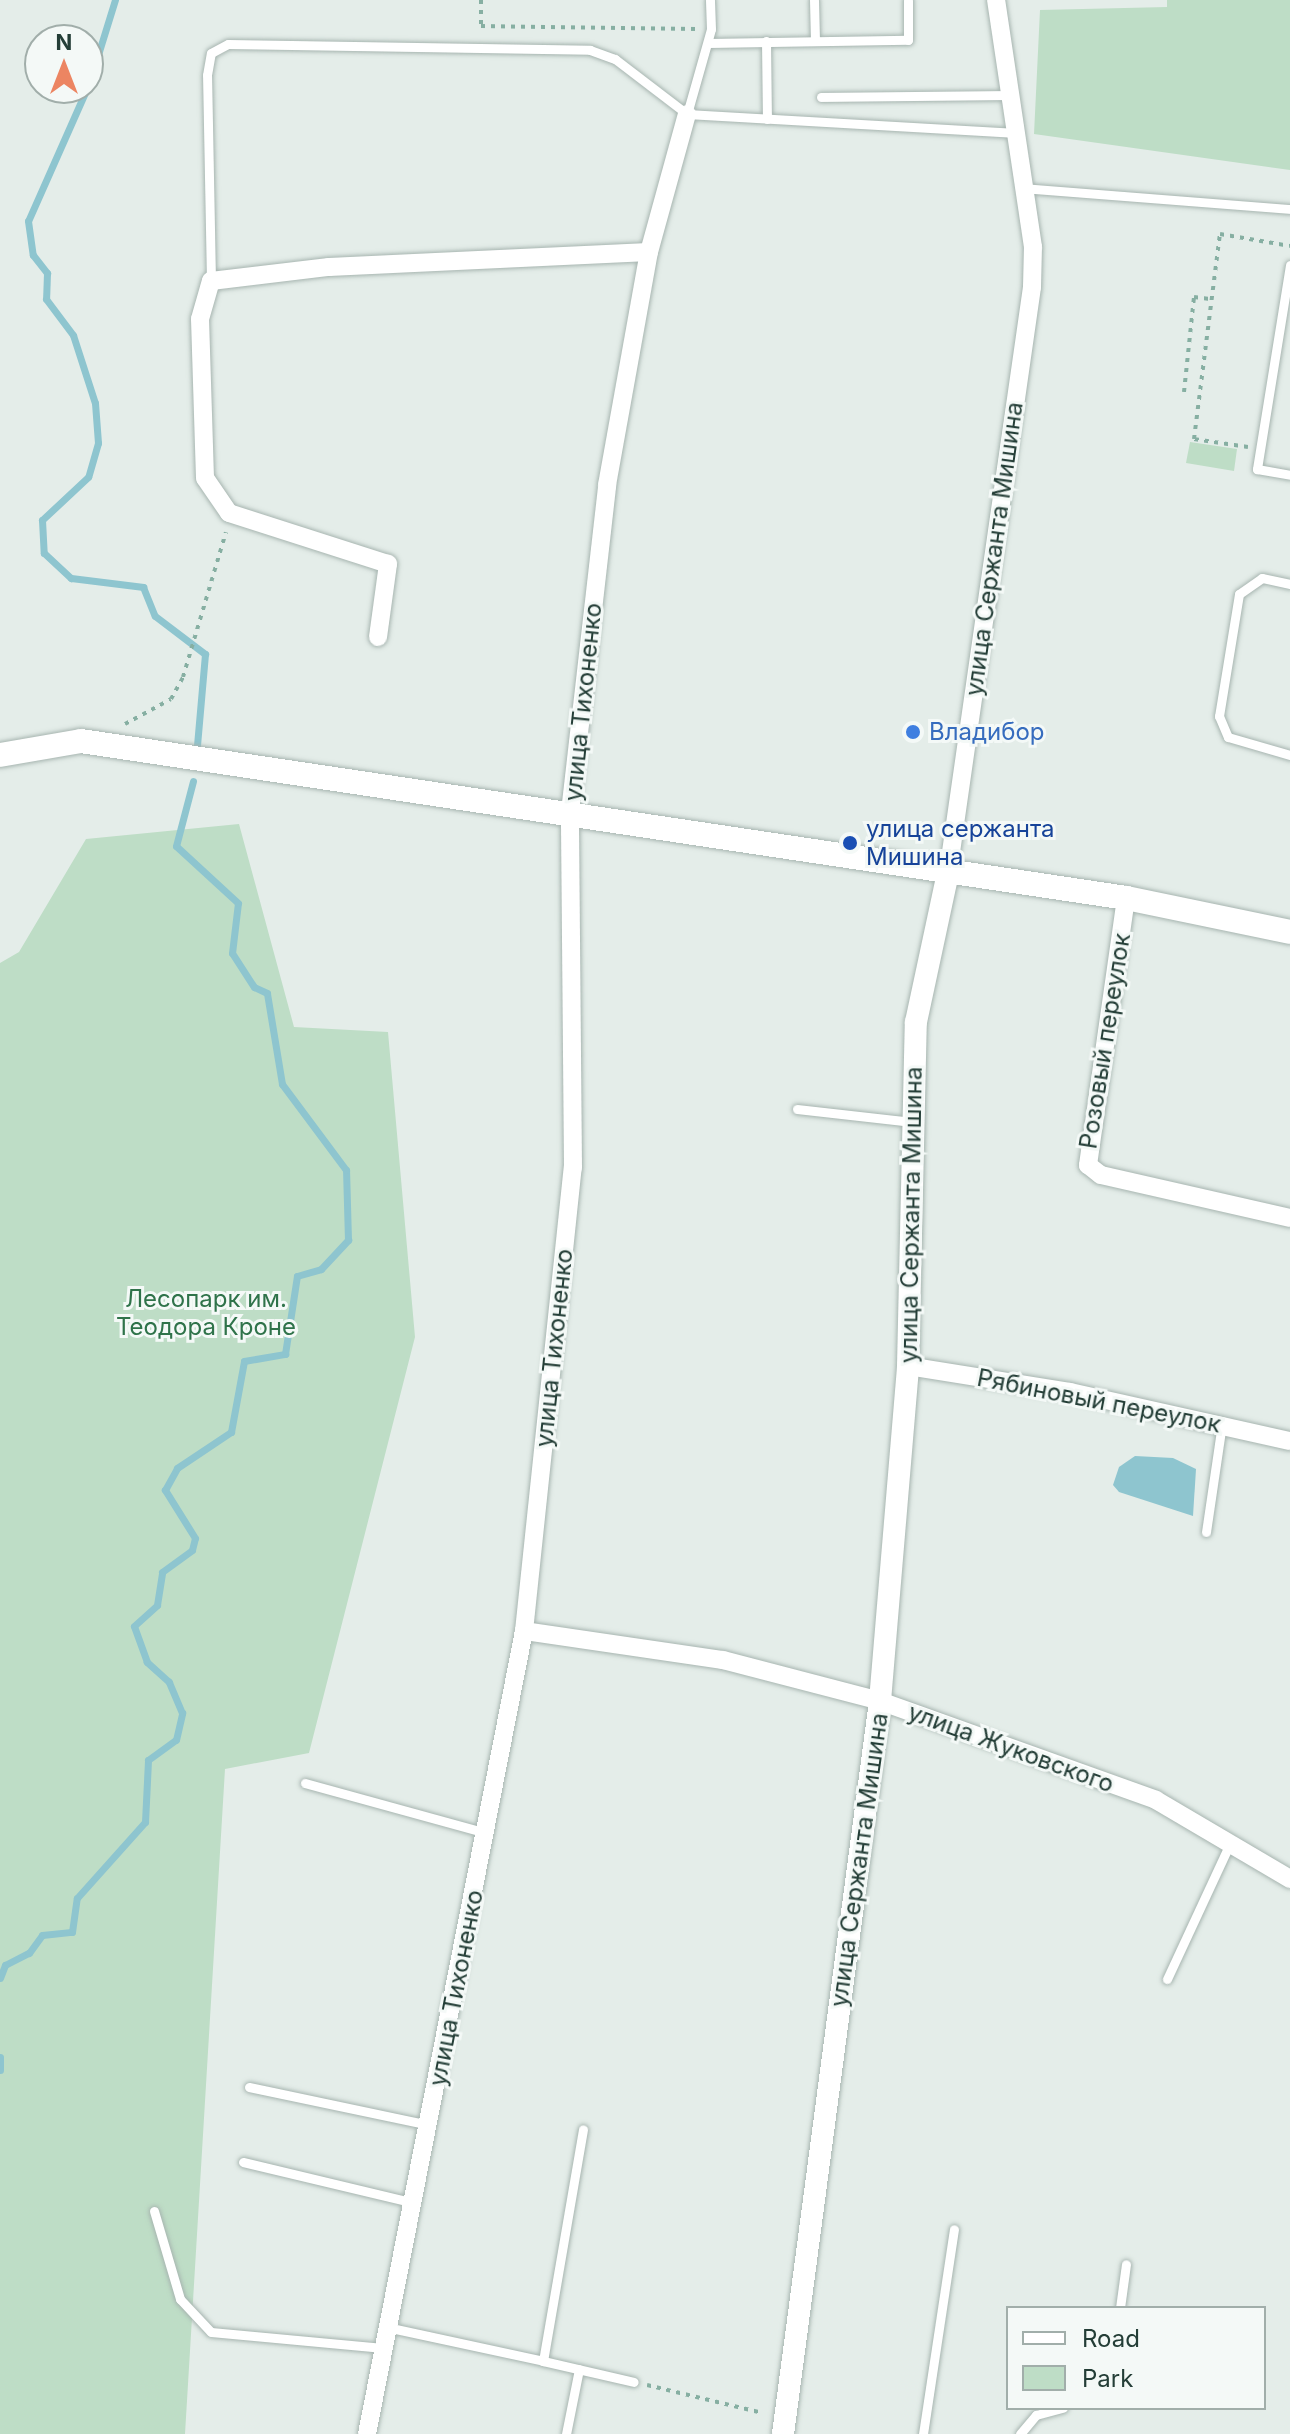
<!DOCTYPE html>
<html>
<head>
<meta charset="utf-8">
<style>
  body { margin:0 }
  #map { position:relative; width:1290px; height:2434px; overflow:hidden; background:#e4ede9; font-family:Inter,sans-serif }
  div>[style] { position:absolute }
  .green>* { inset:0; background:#beddc6 }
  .water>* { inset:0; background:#8ec5cf }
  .stream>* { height:7px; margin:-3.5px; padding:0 3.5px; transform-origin:3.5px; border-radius:3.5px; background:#8ec5cf }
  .path>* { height:4px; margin-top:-2px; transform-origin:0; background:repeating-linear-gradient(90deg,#86afa2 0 4px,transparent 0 10px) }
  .roads { filter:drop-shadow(0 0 2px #a7b5b0) drop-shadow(0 0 2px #a7b5b0) }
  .service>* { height:9px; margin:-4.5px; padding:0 4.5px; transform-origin:4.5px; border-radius:4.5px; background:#fff }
  .minor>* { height:18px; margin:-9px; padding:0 9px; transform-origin:9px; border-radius:9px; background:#fff }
  .tertiary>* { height:22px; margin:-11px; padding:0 11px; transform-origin:11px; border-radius:11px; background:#fff }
  .secondary>* { height:24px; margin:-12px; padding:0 12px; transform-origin:12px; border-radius:12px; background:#fff }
  .dots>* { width:22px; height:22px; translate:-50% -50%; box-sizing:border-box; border:4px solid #f4f9f7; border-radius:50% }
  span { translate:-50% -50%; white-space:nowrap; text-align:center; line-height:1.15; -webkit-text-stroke:6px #f4f9f7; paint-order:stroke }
  .street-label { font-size:24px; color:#243e37 }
  .shop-label { font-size:24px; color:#366cbe }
  .left { translate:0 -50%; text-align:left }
  .transit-label { font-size:24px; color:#164399 }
  .park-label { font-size:24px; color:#2f734a }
  .legend { position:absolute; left:1006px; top:2306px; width:260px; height:104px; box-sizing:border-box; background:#f4f9f7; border:2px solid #a1aeaa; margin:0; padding:10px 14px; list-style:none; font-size:24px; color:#243e37 }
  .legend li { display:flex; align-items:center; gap:16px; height:40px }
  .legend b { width:40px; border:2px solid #a1aeaa }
  .north { position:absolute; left:24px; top:24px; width:80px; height:80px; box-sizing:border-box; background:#f4f9f7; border:2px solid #a1aeaa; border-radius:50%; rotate:0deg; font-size:22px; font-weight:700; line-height:32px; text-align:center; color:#243e37 }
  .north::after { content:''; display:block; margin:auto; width:28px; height:36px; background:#ec8562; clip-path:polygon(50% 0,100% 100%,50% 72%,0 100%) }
</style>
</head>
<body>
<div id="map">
  <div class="green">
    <div style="clip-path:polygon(1167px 0,1290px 0,1290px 170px,1034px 134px,1040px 10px,1167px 7px)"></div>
    <div style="clip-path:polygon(1190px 442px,1237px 449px,1234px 471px,1186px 463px)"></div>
    <div style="clip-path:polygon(239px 824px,294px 1027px,388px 1032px,415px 1337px,309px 1753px,225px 1769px,185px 2434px,0 2434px,0 963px,19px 952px,86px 839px)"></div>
  </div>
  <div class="water">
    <div style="clip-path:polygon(1135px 1456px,1173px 1458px,1196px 1469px,1193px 1516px,1119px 1492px,1113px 1485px,1119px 1467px)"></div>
  </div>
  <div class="stream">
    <div style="left:88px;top:87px;width:91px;rotate:-72.8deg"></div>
    <div style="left:87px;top:88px;width:145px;rotate:113.9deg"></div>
    <div style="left:28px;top:221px;width:34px;rotate:82deg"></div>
    <div style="left:33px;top:255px;width:23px;rotate:52deg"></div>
    <div style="left:47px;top:273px;width:26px;rotate:92deg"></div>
    <div style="left:46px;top:299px;width:45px;rotate:53.1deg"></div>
    <div style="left:73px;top:335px;width:71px;rotate:72.1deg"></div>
    <div style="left:95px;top:403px;width:40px;rotate:85.7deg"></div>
    <div style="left:98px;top:443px;width:35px;rotate:106deg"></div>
    <div style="left:88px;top:477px;width:63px;rotate:136.9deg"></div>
    <div style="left:42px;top:520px;width:33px;rotate:87deg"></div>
    <div style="left:44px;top:553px;width:37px;rotate:43deg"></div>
    <div style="left:71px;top:578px;width:73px;rotate:7.1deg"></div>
    <div style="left:143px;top:587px;width:31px;rotate:68deg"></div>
    <div style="left:155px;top:616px;width:63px;rotate:37.2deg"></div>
    <div style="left:205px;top:654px;width:92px;rotate:95deg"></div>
    <div style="left:0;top:1978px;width:14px;rotate:-69deg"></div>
    <div style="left:5px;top:1965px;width:27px;rotate:-27deg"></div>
    <div style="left:29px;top:1953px;width:22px;rotate:-54deg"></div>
    <div style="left:42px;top:1935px;width:30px;rotate:-6deg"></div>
    <div style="left:72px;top:1932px;width:34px;rotate:-82deg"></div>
    <div style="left:77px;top:1898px;width:102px;rotate:-48.2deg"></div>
    <div style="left:145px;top:1822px;width:62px;rotate:-87.2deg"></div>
    <div style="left:148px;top:1760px;width:34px;rotate:-36deg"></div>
    <div style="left:176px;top:1740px;width:28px;rotate:-77deg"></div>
    <div style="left:182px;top:1713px;width:34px;rotate:-113deg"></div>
    <div style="left:169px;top:1682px;width:30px;rotate:-138deg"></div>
    <div style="left:147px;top:1662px;width:38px;rotate:-110deg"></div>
    <div style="left:134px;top:1626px;width:31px;rotate:-42deg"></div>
    <div style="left:157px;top:1605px;width:33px;rotate:-81deg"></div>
    <div style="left:162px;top:1572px;width:37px;rotate:-36deg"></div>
    <div style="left:192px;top:1550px;width:12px;rotate:-76deg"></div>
    <div style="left:195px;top:1538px;width:57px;rotate:-122deg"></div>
    <div style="left:165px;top:1490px;width:25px;rotate:-61deg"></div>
    <div style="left:177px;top:1468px;width:65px;rotate:-33.7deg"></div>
    <div style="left:231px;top:1432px;width:72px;rotate:-79.6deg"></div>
    <div style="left:244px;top:1361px;width:42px;rotate:-9.7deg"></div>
    <div style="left:285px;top:1354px;width:79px;rotate:-81.3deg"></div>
    <div style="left:297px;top:1276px;width:25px;rotate:-16deg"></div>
    <div style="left:321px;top:1269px;width:40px;rotate:-47deg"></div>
    <div style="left:348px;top:1240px;width:70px;rotate:-91.6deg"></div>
    <div style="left:346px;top:1170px;width:107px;rotate:-126.7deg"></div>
    <div style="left:282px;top:1084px;width:92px;rotate:-99.4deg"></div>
    <div style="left:267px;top:993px;width:14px;rotate:-155deg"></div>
    <div style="left:254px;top:987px;width:40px;rotate:-122.9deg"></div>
    <div style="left:232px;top:953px;width:50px;rotate:-83.2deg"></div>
    <div style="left:238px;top:903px;width:84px;rotate:-137.4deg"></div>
    <div style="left:176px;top:846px;width:67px;rotate:-75.3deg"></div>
    <div style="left:0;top:2057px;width:13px;rotate:90deg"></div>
  </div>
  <div class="path">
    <div style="left:481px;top:0;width:26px;rotate:90deg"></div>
    <div style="left:481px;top:26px;width:216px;rotate:0.8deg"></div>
    <div style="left:1184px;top:392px;width:96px;rotate:-84deg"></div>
    <div style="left:1194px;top:297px;width:16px;rotate:7deg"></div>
    <div style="left:1248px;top:447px;width:55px;rotate:-171.6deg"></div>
    <div style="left:1194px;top:439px;width:207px;rotate:-82.8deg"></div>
    <div style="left:1220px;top:234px;width:71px;rotate:9.7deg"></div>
    <div style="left:125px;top:724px;width:52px;rotate:-28.5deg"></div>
    <div style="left:171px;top:699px;width:25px;rotate:-61deg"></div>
    <div style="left:183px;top:677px;width:151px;rotate:-73.5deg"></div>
    <div style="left:647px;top:2385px;width:119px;rotate:13.6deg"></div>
  </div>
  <div class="roads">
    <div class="service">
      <div style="left:814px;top:0;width:41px;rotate:88.6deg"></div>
      <div style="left:766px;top:41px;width:78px;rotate:89.3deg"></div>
      <div style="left:708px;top:43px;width:200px;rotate:-0.9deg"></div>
      <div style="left:908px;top:40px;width:40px;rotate:-90deg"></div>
      <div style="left:821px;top:97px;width:186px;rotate:-0.6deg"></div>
      <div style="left:687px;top:114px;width:88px;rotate:-74.2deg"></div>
      <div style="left:711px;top:29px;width:29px;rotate:-92deg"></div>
      <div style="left:1023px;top:188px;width:268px;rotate:4.5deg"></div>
      <div style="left:1290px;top:265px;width:207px;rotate:99.2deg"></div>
      <div style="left:1257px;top:469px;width:34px;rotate:10deg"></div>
      <div style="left:211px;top:281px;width:206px;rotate:-91.1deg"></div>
      <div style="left:207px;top:75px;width:22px;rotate:-80deg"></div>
      <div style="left:211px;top:53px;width:19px;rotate:-28deg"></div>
      <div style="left:228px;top:44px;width:362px;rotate:0.9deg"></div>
      <div style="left:590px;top:50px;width:27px;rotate:20deg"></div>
      <div style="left:615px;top:59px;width:91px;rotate:37.4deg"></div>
      <div style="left:687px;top:114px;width:326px;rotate:3.3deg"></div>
      <div style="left:1290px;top:584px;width:29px;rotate:-168deg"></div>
      <div style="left:1262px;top:578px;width:28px;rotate:145deg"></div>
      <div style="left:1239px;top:594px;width:124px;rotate:99.3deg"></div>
      <div style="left:1219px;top:716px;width:23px;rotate:67deg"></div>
      <div style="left:1228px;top:737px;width:65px;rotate:16.2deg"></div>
      <div style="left:797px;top:1109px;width:116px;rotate:6.4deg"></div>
      <div style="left:1206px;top:1532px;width:109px;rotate:-81.6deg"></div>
      <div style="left:305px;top:1783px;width:188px;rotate:15.4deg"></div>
      <div style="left:1167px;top:1979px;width:150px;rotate:-65.1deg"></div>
      <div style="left:249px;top:2087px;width:185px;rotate:11.9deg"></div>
      <div style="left:243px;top:2162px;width:177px;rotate:13.4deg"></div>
      <div style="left:154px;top:2211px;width:92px;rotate:73.5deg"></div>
      <div style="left:180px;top:2299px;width:45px;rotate:46.8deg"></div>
      <div style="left:211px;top:2332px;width:173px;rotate:5.3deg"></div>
      <div style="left:1120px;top:2308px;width:44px;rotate:-82.2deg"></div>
      <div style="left:391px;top:2328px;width:156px;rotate:12.2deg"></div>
      <div style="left:543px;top:2361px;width:235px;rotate:-80.2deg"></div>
      <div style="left:543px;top:2361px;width:93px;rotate:13deg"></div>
      <div style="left:566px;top:2434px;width:66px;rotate:-78.7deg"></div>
      <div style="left:923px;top:2434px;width:207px;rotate:-81.4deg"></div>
      <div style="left:1020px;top:2434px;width:25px;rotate:-50deg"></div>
      <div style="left:1036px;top:2415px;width:28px;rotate:-15deg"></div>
    </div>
    <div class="minor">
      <div style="left:378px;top:637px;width:74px;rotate:-82.2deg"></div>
      <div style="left:388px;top:564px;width:167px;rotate:-162.2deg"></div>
      <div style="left:229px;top:513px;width:42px;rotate:-124.4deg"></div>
      <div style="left:205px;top:478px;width:159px;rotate:-91.8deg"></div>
      <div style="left:200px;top:319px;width:40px;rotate:-74deg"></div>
      <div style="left:211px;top:281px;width:119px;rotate:-6.8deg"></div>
      <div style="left:329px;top:267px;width:320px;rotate:-2.7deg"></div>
      <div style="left:948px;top:873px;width:592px;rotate:-81.84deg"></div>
      <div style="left:1032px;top:287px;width:40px;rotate:-88.6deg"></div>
      <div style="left:1033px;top:247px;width:250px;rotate:-98.5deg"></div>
      <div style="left:1126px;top:898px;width:270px;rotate:98.1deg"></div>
      <div style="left:1088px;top:1165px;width:16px;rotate:38deg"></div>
      <div style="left:1101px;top:1175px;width:194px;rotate:12.8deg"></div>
      <div style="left:908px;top:1366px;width:164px;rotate:9.1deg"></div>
      <div style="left:1070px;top:1392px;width:225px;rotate:12.6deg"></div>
      <div style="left:524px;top:1631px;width:201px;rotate:8.3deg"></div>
      <div style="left:723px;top:1660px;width:162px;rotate:14.6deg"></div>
      <div style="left:880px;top:1701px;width:293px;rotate:19.7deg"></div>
      <div style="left:1156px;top:1800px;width:156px;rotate:30.5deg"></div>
      <div style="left:367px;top:2434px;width:818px;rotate:-78.94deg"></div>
      <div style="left:524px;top:1631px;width:466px;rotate:-84deg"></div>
      <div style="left:573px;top:1168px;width:356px;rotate:-90.5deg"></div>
      <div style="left:570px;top:812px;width:329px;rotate:-83.5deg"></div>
      <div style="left:607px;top:485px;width:237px;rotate:-79.8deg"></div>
      <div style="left:649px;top:252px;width:143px;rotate:-74.6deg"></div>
    </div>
    <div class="tertiary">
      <div style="left:783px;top:2434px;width:739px;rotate:-82.46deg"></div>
      <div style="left:880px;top:1701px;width:336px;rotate:-85.2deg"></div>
      <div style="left:908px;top:1366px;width:344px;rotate:-88.7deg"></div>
      <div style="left:916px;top:1022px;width:152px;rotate:-77.9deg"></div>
    </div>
    <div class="secondary">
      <div style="left:0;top:755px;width:82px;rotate:-9.8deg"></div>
      <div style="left:81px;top:741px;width:1057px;rotate:8.54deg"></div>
      <div style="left:1126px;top:898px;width:167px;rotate:11.7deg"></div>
    </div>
  </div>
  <div class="dots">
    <div style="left:913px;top:732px;background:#3f7fe0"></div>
    <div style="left:850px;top:843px;background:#1a4fb4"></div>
  </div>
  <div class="street-label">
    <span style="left:994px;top:549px;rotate:-82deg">улица Сержанта Мишина</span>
    <span style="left:583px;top:702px;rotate:-84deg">улица Тихоненко</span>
    <span style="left:1105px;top:1041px;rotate:-81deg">Розовый переулок</span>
    <span style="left:911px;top:1215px;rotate:-89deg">улица Сержанта Мишина</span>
    <span style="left:554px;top:1348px;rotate:-84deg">улица Тихоненко</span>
    <span style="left:1099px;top:1401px;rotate:11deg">Рябиновый переулок</span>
    <span style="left:1011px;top:1748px;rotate:20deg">улица Жуковского</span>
    <span style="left:859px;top:1860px;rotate:-82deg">улица Сержанта Мишина</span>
    <span style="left:456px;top:1988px;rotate:-79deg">улица Тихоненко</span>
  </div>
  <div class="shop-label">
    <span class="left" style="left:929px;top:732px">Владибор</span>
  </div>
  <div class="transit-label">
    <span class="left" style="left:866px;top:843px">улица cержанта<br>Мишина</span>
  </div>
  <div class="park-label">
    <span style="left:206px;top:1313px">Лесопарк им.<br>Теодора Кроне</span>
  </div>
  <ul class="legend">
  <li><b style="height:10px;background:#fff"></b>Road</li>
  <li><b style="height:22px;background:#beddc6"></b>Park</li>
  </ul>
  <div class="north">N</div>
</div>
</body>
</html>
